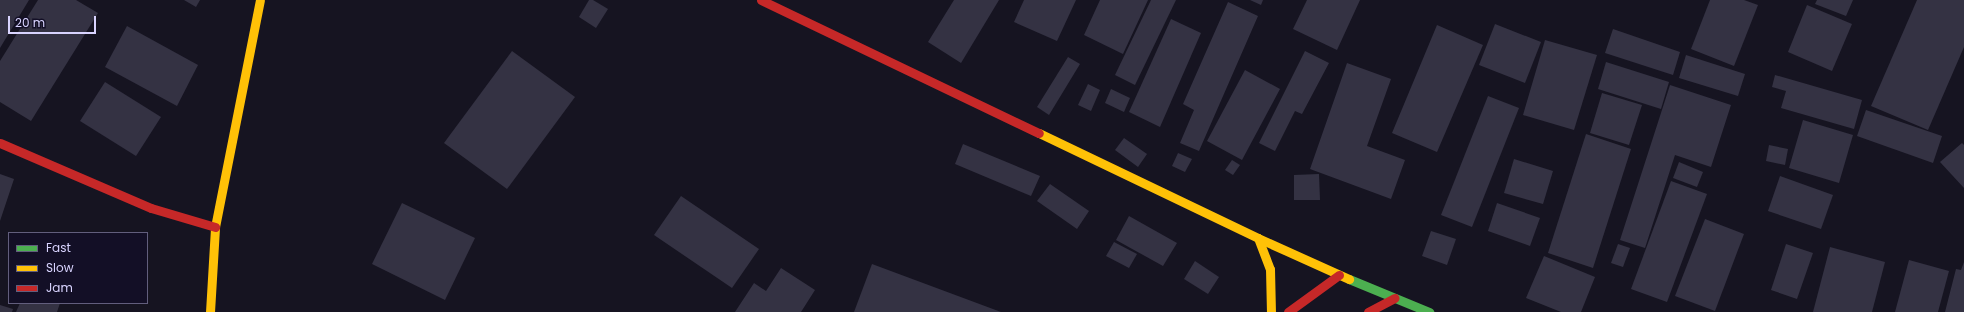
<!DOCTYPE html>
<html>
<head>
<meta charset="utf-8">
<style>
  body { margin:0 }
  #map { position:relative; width:1964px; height:312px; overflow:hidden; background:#161421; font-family:Poppins,sans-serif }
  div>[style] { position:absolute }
  .building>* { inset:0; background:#343243 }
  .fast>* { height:9px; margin:-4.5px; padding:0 4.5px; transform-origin:4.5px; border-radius:4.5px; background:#4caf50 }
  .slow>* { height:9px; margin:-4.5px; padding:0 4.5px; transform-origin:4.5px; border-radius:4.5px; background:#ffc107 }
  .jam>* { height:9px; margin:-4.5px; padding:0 4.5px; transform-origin:4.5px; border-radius:4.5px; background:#c62828 }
  span { translate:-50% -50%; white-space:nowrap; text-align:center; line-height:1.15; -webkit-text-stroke:4px #130f26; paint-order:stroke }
  .legend { position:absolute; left:8px; top:232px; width:140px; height:72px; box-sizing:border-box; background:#130f26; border:1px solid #625e7d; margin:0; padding:5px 7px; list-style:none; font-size:12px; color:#d9d4ff }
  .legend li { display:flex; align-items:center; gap:8px; height:20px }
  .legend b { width:20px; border:1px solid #625e7d }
  .scale { position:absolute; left:8px; top:16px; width:88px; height:18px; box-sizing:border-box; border:2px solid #d9d4ff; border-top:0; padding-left:5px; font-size:12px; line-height:14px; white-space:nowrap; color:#d9d4ff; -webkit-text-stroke:3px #130f26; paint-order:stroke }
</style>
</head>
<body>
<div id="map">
  <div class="building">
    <div style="clip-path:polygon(0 0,29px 0,0 48px)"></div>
    <div style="clip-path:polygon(38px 0,76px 0,98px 13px,31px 121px,0 102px,0 61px)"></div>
    <div style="clip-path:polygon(184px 0,200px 0,196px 7px)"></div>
    <div style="clip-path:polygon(589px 0,593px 0,608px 9px,596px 28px,579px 17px)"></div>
    <div style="clip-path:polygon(954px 0,999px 0,961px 63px,928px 42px)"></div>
    <div style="clip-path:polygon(1024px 0,1076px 0,1057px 41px,1014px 22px)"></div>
    <div style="clip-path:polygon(1100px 0,1148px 0,1123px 54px,1084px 35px)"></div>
    <div style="clip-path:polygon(1151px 0,1176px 0,1135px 85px,1115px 75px)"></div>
    <div style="clip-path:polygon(1250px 0,1263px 0,1261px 5px)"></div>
    <div style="clip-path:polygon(1307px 0,1360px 0,1337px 50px,1293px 29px)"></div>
    <div style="clip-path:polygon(1710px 0,1744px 0,1758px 5px,1734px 66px,1691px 49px)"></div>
    <div style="clip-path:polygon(1817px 0,1853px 0,1846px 16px,1815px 4px)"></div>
    <div style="clip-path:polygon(1917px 0,1964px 0,1964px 47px,1928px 130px,1871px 106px)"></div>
    <div style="clip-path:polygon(1228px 2px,1258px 16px,1199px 151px,1180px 143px,1194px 110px,1183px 104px)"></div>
    <div style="clip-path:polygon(1807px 5px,1852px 24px,1832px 71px,1788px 52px)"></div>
    <div style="clip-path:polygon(1171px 19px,1201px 33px,1160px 127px,1129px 112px)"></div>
    <div style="clip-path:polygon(1495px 24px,1541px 42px,1525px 83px,1479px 65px)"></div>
    <div style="clip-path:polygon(1437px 25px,1483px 45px,1437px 152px,1392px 133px)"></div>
    <div style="clip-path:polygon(127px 26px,198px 65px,177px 106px,105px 67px)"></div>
    <div style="clip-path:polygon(1613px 29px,1680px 52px,1673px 75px,1605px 53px)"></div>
    <div style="clip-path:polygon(1545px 40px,1597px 55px,1574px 130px,1523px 115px)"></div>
    <div style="clip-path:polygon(512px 51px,575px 97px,507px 189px,444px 143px)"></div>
    <div style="clip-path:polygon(1305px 51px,1329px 63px,1302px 114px,1295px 111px,1275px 151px,1259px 143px)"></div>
    <div style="clip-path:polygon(1686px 55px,1745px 74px,1738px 96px,1679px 78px)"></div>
    <div style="clip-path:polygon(1068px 57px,1080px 64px,1049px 115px,1037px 107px)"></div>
    <div style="clip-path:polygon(1606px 62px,1669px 82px,1661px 109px,1598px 89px)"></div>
    <div style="clip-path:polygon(1347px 63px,1391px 79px,1367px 146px,1405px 160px,1391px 199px,1310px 169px)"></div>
    <div style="clip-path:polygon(1245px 70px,1280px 89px,1242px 160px,1207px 141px)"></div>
    <div style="clip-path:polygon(1775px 75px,1862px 100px,1854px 129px,1781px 108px,1786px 91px,1772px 87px)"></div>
    <div style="clip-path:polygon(105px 82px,161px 117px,136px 156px,80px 121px)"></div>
    <div style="clip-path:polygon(1088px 84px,1100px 90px,1091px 111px,1078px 105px)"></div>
    <div style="clip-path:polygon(1670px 85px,1731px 105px,1711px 167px,1675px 155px,1645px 248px,1620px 240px)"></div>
    <div style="clip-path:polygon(1111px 89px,1130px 98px,1124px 112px,1105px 103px)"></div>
    <div style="clip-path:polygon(1602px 93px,1642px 105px,1629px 145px,1590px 133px)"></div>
    <div style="clip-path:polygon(1488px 96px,1519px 108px,1472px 227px,1441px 215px)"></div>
    <div style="clip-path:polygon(1866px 110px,1942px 136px,1933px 163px,1857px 136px)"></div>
    <div style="clip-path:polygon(1803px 120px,1853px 135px,1839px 183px,1789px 168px)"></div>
    <div style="clip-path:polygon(1586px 134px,1631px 149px,1593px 268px,1548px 253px)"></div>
    <div style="clip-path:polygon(1124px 138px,1147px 154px,1138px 167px,1115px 150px)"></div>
    <div style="clip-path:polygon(1962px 143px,1964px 145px,1964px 188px,1940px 162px)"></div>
    <div style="clip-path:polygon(963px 144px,1040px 176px,1031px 196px,955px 164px)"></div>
    <div style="clip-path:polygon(1769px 145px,1788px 149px,1785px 165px,1766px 161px)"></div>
    <div style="clip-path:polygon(1178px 153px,1192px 159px,1185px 172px,1172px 166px)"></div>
    <div style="clip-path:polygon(1514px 159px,1553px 171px,1543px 204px,1504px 193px)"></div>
    <div style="clip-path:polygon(1232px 160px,1240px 165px,1233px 175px,1225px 170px)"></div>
    <div style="clip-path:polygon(1679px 162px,1703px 172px,1697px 187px,1673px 178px)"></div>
    <div style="clip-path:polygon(0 174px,14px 179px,0 221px)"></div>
    <div style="clip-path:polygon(1319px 174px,1320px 200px,1294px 200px,1294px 175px)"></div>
    <div style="clip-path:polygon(1780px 176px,1833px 195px,1821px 229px,1768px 211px)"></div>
    <div style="clip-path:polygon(1671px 181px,1707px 194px,1667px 302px,1631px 289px)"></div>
    <div style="clip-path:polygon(1050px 184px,1089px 211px,1077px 229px,1037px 201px)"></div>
    <div style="clip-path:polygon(681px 196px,759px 249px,732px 288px,654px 235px)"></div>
    <div style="clip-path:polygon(402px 203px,475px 238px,445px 300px,372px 264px)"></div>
    <div style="clip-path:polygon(1497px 203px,1540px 218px,1530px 246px,1488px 231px)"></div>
    <div style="clip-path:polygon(1129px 216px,1177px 243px,1163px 266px,1116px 240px)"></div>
    <div style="clip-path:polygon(1705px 219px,1744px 234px,1715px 311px,1675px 296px)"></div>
    <div style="clip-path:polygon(1431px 231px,1456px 239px,1447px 265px,1422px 256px)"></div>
    <div style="clip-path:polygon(1114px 242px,1137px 254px,1129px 268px,1106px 256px)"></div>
    <div style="clip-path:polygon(1618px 244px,1630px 248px,1623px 267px,1611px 263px)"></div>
    <div style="clip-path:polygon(1786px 244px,1813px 253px,1797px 299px,1771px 290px)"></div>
    <div style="clip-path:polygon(1830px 247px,1885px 262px,1872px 312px,1813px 312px)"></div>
    <div style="clip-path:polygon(1544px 256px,1595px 277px,1581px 312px,1561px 312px,1526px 298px)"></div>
    <div style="clip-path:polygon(1909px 260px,1949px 271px,1938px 312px,1895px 312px)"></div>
    <div style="clip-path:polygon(1195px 261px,1219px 277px,1208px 294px,1184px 279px)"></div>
    <div style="clip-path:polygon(1964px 262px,1964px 312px,1945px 312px,1956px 269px,1961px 270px)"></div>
    <div style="clip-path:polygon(872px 264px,1001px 312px,854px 312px)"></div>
    <div style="clip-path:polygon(781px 268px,815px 290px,801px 312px,735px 312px,754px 283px,766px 291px)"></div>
    <div style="clip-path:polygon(20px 303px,60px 303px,57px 312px,16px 312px)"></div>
    <div style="clip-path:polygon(0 305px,13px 309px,12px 312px,0 312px)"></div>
  </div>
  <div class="fast">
    <div style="left:1349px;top:279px;width:87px;rotate:22.4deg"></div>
  </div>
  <div class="slow">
    <div style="left:1039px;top:133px;width:243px;rotate:25.6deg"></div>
    <div style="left:1258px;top:238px;width:100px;rotate:24.3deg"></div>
    <div style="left:1258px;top:238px;width:33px;rotate:69deg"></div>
    <div style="left:1270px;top:269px;width:43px;rotate:88.7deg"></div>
    <div style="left:210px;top:312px;width:85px;rotate:-86.6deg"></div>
    <div style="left:215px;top:227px;width:231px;rotate:-78.8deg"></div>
  </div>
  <div class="jam">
    <div style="left:761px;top:0;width:308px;rotate:25.6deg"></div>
    <div style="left:0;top:143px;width:164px;rotate:23.3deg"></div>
    <div style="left:151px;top:208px;width:67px;rotate:16.5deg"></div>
    <div style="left:1288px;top:312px;width:63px;rotate:-36deg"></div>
    <div style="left:1368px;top:312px;width:30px;rotate:-28deg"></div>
  </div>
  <ul class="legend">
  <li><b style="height:5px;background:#4caf50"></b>Fast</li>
  <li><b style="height:5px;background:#ffc107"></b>Slow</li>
  <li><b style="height:5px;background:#c62828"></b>Jam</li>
  </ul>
  <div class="scale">20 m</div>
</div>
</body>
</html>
